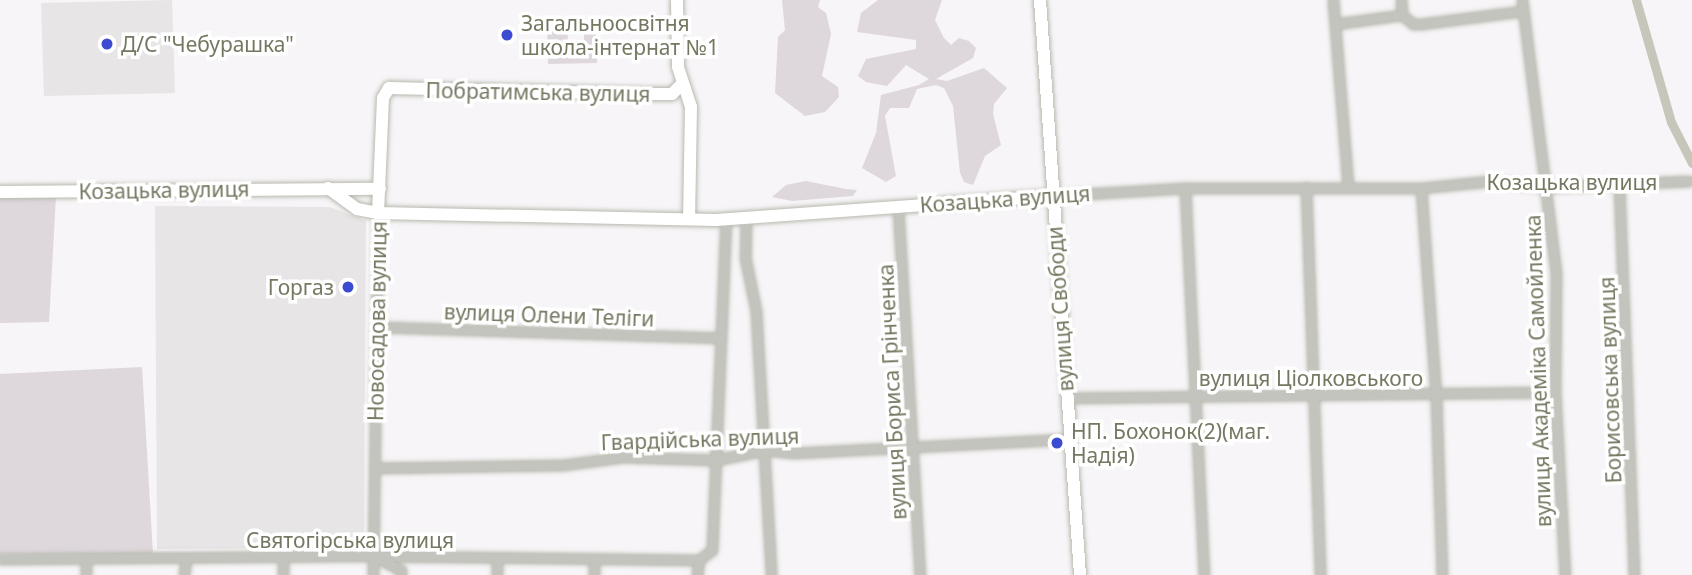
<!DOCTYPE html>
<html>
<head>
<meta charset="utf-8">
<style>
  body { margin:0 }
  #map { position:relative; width:1692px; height:575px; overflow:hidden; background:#f7f5f7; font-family:"Noto Sans",sans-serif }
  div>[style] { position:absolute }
  .built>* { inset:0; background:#e7e5e5 }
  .green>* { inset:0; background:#ded7dc }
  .canal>* { height:9px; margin:-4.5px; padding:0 4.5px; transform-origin:4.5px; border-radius:4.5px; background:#c7c6ba }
  .roads { filter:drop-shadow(0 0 2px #b8b9af) drop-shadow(0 0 2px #b8b9af) }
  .street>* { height:9px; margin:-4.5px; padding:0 4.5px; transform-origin:4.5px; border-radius:4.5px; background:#c3c4bd }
  .secondary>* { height:12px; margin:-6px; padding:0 6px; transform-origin:6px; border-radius:6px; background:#fff }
  .dots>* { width:19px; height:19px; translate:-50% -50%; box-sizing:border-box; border:4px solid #fff; border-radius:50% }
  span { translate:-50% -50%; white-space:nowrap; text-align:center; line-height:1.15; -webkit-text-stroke:7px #fff; paint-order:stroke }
  .poi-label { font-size:21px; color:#757861 }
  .left { translate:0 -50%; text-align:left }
  .right { translate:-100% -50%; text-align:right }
  .street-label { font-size:21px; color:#757861 }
</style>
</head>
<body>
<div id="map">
  <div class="built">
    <div style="clip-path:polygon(172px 0,175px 93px,44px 96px,41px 3px)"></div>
    <div style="clip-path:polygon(155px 206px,330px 207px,366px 221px,364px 548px,157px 549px)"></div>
  </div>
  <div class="green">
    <div style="clip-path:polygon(782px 0,820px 0,818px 7px,826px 13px,831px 34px,822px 76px,838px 87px,839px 97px,825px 112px,805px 116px,775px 93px,778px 37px,785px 30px)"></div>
    <div style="clip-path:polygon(878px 0,942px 0,935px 20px,944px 38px,951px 45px,959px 38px,969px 41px,976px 48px,973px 58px,936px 79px,947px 81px,984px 68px,1007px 88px,994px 104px,993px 114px,1001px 145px,985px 156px,973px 185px,964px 182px,960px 173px,953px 106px,944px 88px,936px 85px,917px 89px,909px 108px,890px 108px,885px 116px,896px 176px,886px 182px,862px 168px,876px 133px,881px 95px,919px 85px,929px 79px,906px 65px,887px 86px,866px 82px,858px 76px,866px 59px,916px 49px,916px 40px,857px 32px,861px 13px)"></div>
    <div style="clip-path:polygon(567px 22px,568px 43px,584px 43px,584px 22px,596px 22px,597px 63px,548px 64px,547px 23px)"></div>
    <div style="clip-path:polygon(806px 181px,846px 189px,857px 190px,853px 196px,792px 201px,772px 197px,786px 185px)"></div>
    <div style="clip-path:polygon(56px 196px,49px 322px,0 323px,0 197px)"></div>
    <div style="clip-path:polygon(142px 367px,153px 554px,0 554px,0 374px)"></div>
  </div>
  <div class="canal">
    <div style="left:1636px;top:0;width:127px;rotate:74deg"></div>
    <div style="left:1671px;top:122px;width:46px;rotate:62.9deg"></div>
  </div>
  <div class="roads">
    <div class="street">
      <div style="left:1333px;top:0;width:188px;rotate:85.4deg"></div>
      <div style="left:1401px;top:0;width:15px;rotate:86deg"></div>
      <div style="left:1522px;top:0;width:275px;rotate:82.9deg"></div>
      <div style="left:1556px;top:273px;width:119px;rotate:90.5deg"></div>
      <div style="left:1555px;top:392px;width:183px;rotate:86.9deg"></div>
      <div style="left:1335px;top:24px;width:68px;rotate:-7.7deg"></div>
      <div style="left:1402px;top:15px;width:14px;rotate:39deg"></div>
      <div style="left:1413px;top:24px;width:8px"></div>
      <div style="left:1421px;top:24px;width:103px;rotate:-7.3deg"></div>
      <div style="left:1619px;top:184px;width:391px;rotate:87.8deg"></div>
      <div style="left:1306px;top:187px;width:388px;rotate:87.9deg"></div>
      <div style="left:1185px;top:188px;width:387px;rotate:87.2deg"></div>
      <div style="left:1421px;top:188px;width:208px;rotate:85.9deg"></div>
      <div style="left:1436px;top:395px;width:180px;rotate:88.1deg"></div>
      <div style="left:1051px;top:196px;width:134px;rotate:-3.4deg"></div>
      <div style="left:1185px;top:188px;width:236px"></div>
      <div style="left:1421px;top:188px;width:70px;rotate:-5.7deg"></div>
      <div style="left:1491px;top:181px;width:56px;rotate:6.1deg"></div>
      <div style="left:1547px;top:187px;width:142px;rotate:-2.4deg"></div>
      <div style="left:898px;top:207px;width:369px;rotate:86.6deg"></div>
      <div style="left:746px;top:218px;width:39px;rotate:91deg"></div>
      <div style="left:745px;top:257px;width:55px;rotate:78.5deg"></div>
      <div style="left:756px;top:311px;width:264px;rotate:86.7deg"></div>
      <div style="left:377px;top:327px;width:344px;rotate:1.8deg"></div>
      <div style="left:1066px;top:398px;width:489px;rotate:-0.7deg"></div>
      <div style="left:375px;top:468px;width:188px;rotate:-0.9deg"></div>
      <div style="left:563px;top:465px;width:62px;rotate:-7.5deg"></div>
      <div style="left:624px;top:457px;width:92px;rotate:1.9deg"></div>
      <div style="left:716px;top:460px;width:50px;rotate:-11.5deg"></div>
      <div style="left:765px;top:450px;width:29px;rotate:6deg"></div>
      <div style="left:794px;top:453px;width:275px;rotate:-2.9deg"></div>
      <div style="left:378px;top:558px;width:26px;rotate:28deg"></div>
      <div style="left:401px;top:570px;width:5px;rotate:90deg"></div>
      <div style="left:0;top:559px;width:374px;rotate:-0.5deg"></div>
      <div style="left:374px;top:556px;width:325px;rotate:0.7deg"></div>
      <div style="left:86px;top:575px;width:17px;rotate:-90deg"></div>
      <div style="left:184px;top:575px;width:17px;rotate:-83deg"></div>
      <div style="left:283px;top:575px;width:18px;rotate:-90deg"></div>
      <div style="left:373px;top:575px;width:362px;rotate:-89.2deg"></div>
      <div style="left:497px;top:575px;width:17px;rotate:-90deg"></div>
      <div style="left:594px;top:575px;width:15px;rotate:-90deg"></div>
      <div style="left:697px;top:575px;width:15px;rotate:-82deg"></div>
      <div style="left:699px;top:560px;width:16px;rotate:-38deg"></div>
      <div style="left:712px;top:550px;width:331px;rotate:-87.6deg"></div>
    </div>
    <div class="secondary">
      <div style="left:677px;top:0;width:67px;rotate:89.1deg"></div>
      <div style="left:678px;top:67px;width:42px;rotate:72deg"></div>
      <div style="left:691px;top:107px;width:112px;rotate:91deg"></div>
      <div style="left:1040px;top:0;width:576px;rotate:86.02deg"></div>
      <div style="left:328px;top:188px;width:36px;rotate:36deg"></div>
      <div style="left:357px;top:209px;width:21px;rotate:11deg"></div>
      <div style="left:378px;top:213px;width:338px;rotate:1.2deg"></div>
      <div style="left:716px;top:220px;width:336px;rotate:-4.1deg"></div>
      <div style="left:0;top:192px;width:380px;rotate:-0.5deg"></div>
      <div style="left:378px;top:213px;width:115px;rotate:-87.5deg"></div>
      <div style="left:383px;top:98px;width:12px;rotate:-59deg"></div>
      <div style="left:389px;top:88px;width:263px;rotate:1.3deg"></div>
      <div style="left:652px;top:94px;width:20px"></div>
      <div style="left:672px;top:94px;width:14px;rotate:-45deg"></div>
    </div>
  </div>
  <div class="dots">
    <div style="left:507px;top:35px;background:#3c4bd0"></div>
    <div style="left:107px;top:44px;background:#3c4bd0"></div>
    <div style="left:348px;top:287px;background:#3c4bd0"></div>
    <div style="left:1057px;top:443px;background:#3c4bd0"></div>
  </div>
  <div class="poi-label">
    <span class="left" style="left:521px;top:35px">Загальноосвітня<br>школа-інтернат №1</span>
    <span class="left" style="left:121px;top:44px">Д/С "Чебурашка"</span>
    <span class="right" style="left:334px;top:287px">Горгаз</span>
    <span class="left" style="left:1071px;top:443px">НП. Бохонок(2)(маг.<br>Надія)</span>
  </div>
  <div class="street-label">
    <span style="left:538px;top:92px;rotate:1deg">Побратимська вулиця</span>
    <span style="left:1572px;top:182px">Козацька вулиця</span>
    <span style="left:164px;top:190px;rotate:-1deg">Козацька вулиця</span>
    <span style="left:1005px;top:199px;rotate:-4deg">Козацька вулиця</span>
    <span style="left:1060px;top:309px;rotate:-94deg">вулиця Свободи</span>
    <span style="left:549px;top:315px;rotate:2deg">вулиця Олени Теліги</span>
    <span style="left:377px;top:321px;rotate:-89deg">Новосадова вулиця</span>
    <span style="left:1538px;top:371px;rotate:-92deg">вулиця Академіка Самойленка</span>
    <span style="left:1311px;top:378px">вулиця Ціолковського</span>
    <span style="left:1610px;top:380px;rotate:-92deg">Борисовська вулиця</span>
    <span style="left:892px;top:392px;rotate:-93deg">вулиця Бориса Грінченка</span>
    <span style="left:700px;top:439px;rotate:-2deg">Гвардійська вулиця</span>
    <span style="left:350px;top:540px">Святогірська вулиця</span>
  </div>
</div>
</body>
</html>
